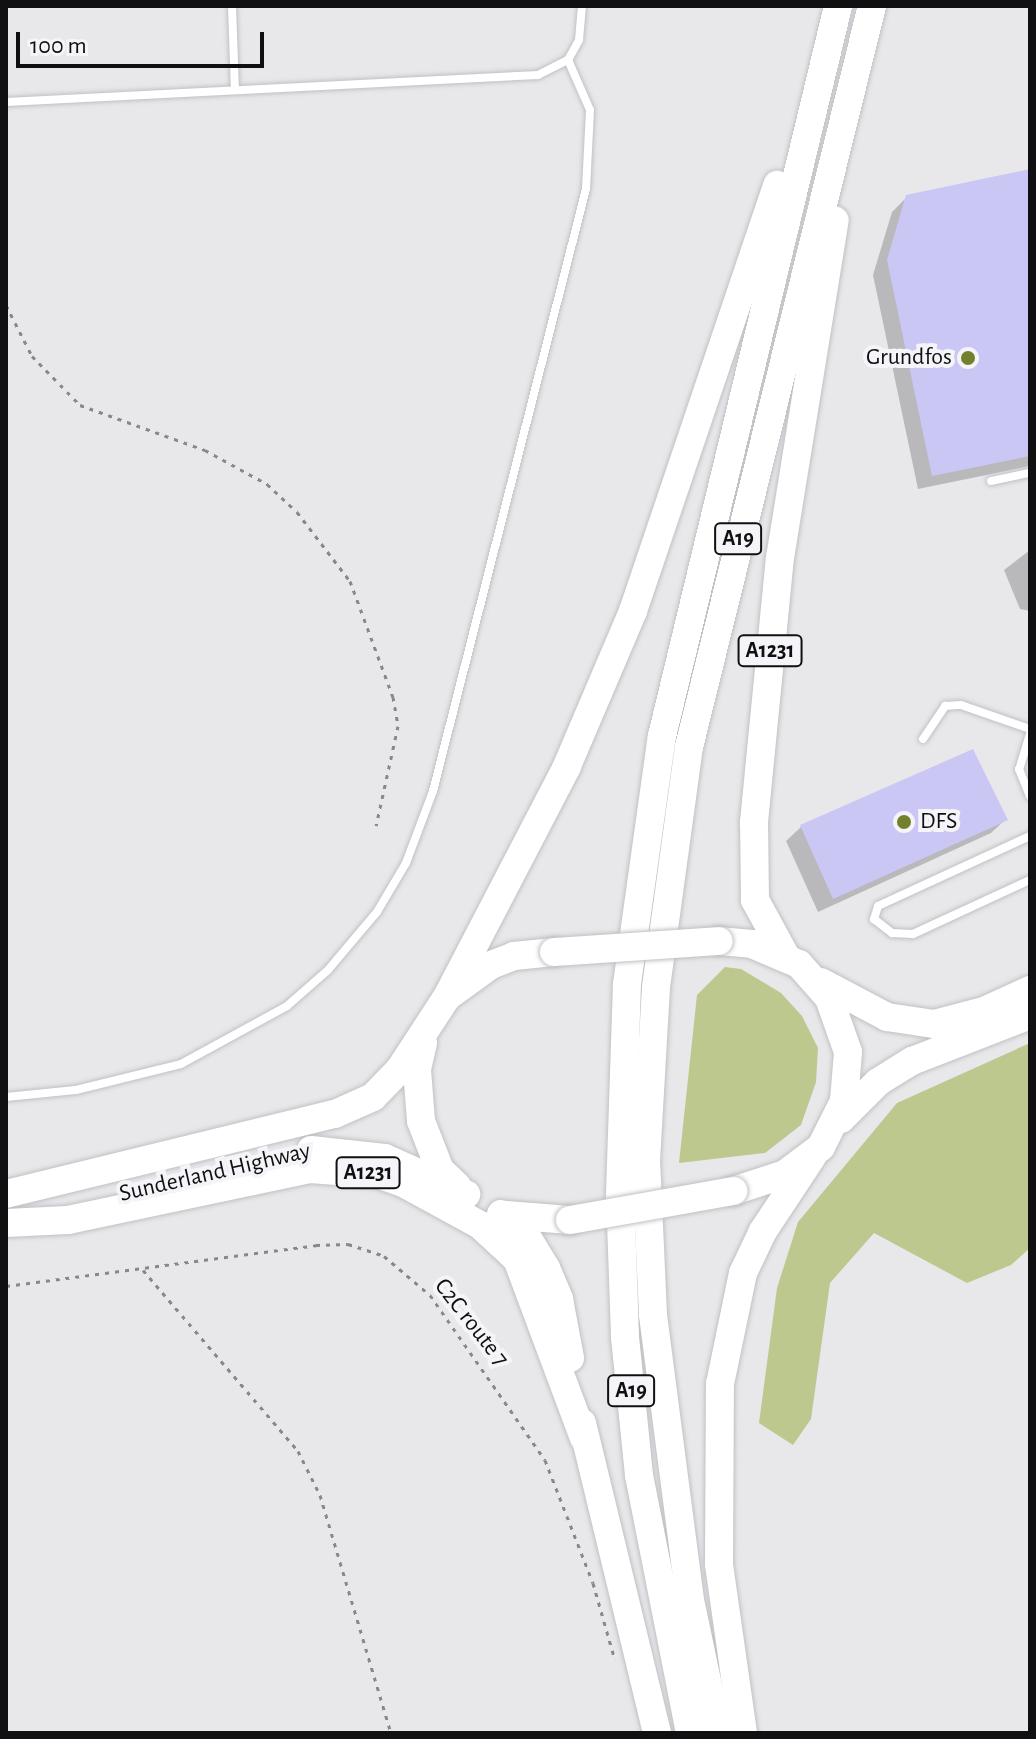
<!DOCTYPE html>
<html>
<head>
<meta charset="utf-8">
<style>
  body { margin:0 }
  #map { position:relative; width:1036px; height:1739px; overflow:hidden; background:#e8e8eb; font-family:"Alegreya Sans",sans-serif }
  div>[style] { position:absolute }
  .green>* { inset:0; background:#bcc88e }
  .shadow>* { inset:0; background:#0003 }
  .building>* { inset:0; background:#cac7f5 }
  .path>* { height:3px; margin-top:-1.5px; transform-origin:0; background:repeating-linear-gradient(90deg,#88888a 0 4px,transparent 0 10px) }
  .roads { filter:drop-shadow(0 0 2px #c1c0c4) drop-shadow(0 0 2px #c1c0c4) }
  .lane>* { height:8px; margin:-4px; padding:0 4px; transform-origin:4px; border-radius:4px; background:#fff }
  .highway>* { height:28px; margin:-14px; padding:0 14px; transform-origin:14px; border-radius:14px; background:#fff }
  .bridges { filter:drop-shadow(0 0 2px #c1c0c4) drop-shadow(0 0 2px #c1c0c4) }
  .highway-bridge>* { height:28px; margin:-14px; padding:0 14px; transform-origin:14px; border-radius:14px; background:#fff }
  .dots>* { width:22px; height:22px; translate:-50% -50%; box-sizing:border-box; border:4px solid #f5f5f9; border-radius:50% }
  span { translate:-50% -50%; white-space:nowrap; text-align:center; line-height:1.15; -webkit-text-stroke:8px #f5f5f9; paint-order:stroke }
  .shield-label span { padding:2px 6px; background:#f5f5f9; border:2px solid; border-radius:6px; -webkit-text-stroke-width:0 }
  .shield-label { font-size:22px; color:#101012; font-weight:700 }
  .poi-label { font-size:24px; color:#101012 }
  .right { translate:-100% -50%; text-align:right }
  .left { translate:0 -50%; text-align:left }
  .street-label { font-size:24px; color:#101012 }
  .frame { position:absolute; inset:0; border:8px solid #101012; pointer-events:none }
  .scale { position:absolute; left:16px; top:32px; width:248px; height:36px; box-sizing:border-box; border:4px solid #101012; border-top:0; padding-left:10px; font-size:24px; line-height:28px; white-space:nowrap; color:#101012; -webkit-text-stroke:6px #f5f5f9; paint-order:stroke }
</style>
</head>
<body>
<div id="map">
  <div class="green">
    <div style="clip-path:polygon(725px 967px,741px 969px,781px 993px,802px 1016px,818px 1048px,816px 1082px,801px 1125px,765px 1153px,679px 1163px,697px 995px)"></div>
    <div style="clip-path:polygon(1030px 1043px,1030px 1248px,1011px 1265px,967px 1283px,874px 1233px,830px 1283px,811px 1419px,793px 1445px,759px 1423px,777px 1288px,798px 1222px,897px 1103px)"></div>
  </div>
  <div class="shadow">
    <div style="clip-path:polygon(1030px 171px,1030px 466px,918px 489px,873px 275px,892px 212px,907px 197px)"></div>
    <div style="clip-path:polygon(1030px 550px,1030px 611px,1020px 609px,1004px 570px)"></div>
    <div style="clip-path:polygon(972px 752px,1006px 819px,991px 833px,818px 912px,786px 841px,801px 827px)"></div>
  </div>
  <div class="building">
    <div style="clip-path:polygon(1030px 169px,1030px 456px,932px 476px,887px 260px,906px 195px)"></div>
    <div style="clip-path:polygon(973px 749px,1008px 820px,833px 899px,800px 825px)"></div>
  </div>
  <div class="path">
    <div style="left:6px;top:305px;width:57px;rotate:63deg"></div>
    <div style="left:32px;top:356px;width:69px;rotate:45.6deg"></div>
    <div style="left:80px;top:405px;width:133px;rotate:19.8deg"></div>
    <div style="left:205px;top:450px;width:71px;rotate:28.7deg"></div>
    <div style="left:267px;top:484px;width:41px;rotate:43deg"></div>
    <div style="left:297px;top:512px;width:87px;rotate:52.5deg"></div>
    <div style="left:350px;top:581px;width:124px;rotate:69.7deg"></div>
    <div style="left:393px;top:697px;width:29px;rotate:80deg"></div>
    <div style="left:398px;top:726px;width:102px;rotate:102.4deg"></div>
    <div style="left:143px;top:1270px;width:238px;rotate:49.4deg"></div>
    <div style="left:298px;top:1451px;width:49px;rotate:63.4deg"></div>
    <div style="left:320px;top:1495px;width:248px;rotate:73.4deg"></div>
    <div style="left:6px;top:1286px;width:313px;rotate:-7.5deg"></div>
    <div style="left:316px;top:1245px;width:32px;rotate:-2deg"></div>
    <div style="left:348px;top:1244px;width:38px;rotate:18deg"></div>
    <div style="left:384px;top:1256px;width:60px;rotate:40.3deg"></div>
    <div style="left:430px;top:1295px;width:201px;rotate:55.1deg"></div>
    <div style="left:545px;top:1460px;width:132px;rotate:68.7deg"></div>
    <div style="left:593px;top:1583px;width:80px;rotate:74.1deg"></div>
  </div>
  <div class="roads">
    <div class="lane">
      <div style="left:232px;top:6px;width:84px;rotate:88deg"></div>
      <div style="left:6px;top:102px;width:533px;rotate:-2.91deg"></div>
      <div style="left:538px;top:75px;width:34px;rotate:-27deg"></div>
      <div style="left:568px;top:60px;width:23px;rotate:-61deg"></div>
      <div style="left:579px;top:40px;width:34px;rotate:-85deg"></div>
      <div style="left:991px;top:481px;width:40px;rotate:-12deg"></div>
      <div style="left:1030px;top:734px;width:37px;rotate:107deg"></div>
      <div style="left:1019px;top:769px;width:29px;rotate:68deg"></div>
      <div style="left:923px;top:739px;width:40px;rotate:-56deg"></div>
      <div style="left:945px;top:706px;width:16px;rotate:-4deg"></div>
      <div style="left:961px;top:705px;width:73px;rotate:19.2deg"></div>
      <div style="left:1030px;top:836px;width:167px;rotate:155.3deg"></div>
      <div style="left:878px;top:906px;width:14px;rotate:107deg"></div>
      <div style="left:874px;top:919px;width:23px;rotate:38deg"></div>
      <div style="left:892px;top:933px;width:21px;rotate:3deg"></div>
      <div style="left:913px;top:934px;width:129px;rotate:-24.8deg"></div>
      <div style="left:6px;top:1097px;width:70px;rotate:-5.7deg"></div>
      <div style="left:76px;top:1090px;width:108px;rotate:-13.9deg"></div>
      <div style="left:181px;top:1064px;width:121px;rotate:-28.7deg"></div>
      <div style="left:287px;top:1006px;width:55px;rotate:-41.3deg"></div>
      <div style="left:328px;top:970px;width:76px;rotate:-49.8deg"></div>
      <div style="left:377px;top:912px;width:57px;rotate:-59.4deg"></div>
      <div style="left:406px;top:863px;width:77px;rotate:-69.4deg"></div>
      <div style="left:433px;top:791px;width:621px;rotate:-75.74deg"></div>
      <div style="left:586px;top:189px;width:79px;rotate:-87.1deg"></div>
      <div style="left:590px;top:110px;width:55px;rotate:-113.7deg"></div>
    </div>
    <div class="highway">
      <div style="left:719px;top:941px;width:33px;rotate:5deg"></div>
      <div style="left:752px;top:944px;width:51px;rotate:23.1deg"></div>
      <div style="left:799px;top:964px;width:45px;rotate:48.6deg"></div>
      <div style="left:829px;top:998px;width:57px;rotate:70.6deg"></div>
      <div style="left:848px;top:1052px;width:49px;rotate:94.7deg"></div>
      <div style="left:844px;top:1101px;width:51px;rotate:116.6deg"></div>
      <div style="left:821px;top:1147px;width:45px;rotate:143.1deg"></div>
      <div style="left:785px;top:1174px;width:55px;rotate:161.9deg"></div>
      <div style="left:785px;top:955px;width:63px;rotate:-118.6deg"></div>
      <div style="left:755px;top:900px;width:78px;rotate:-90.7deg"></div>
      <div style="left:754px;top:822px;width:265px;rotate:-84.4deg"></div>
      <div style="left:780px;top:558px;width:342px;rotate:-80.8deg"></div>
      <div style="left:821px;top:982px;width:75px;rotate:27.9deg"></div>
      <div style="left:887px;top:1017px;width:48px;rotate:8.5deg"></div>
      <div style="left:934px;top:1024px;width:52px;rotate:-14.6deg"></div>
      <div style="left:984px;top:1011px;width:51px;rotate:-24.5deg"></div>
      <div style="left:451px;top:994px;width:49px;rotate:-35.9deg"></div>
      <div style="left:491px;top:965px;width:25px;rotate:-21deg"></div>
      <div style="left:514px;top:956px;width:40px;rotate:-5.7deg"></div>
      <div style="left:423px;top:1043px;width:28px;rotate:103deg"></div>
      <div style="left:417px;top:1070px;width:51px;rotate:85.5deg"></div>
      <div style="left:421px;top:1121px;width:53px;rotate:68.8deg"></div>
      <div style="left:440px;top:1170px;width:23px;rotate:43deg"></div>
      <div style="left:841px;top:1119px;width:52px;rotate:-45deg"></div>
      <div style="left:878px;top:1082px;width:40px;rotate:-32deg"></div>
      <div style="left:912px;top:1061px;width:127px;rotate:-21.3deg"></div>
      <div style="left:311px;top:1150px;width:74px;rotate:6.2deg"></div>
      <div style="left:385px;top:1158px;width:89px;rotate:24deg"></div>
      <div style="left:6px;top:1194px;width:339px;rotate:-13.7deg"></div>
      <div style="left:335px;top:1114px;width:42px;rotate:-24.1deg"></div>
      <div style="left:373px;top:1097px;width:39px;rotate:-46deg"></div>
      <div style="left:400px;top:1069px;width:86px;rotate:-56.9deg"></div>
      <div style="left:447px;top:997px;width:260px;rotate:-62.5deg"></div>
      <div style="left:567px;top:766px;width:168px;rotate:-66.9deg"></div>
      <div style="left:633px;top:611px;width:450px;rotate:-71.3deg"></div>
      <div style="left:501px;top:1214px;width:29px;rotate:38deg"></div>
      <div style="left:524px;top:1232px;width:42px;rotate:58.6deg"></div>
      <div style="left:546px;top:1268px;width:34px;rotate:67deg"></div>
      <div style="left:559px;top:1299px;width:60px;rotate:79.4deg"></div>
      <div style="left:506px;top:1215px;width:64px;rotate:4.5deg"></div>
      <div style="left:6px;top:1223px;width:62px;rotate:-2.8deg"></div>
      <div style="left:68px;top:1220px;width:247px;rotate:-11.9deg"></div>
      <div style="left:310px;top:1169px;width:68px;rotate:4.2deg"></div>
      <div style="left:378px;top:1174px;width:29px;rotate:20deg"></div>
      <div style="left:405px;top:1184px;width:85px;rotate:28.7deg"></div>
      <div style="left:480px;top:1225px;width:50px;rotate:42.6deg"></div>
      <div style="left:517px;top:1259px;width:191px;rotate:69.5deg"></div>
      <div style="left:582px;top:1423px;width:319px;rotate:76.4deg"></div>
      <div style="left:690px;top:1733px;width:263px;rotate:-101.2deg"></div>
      <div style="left:639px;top:1475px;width:140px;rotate:-95.8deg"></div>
      <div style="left:625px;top:1336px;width:142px;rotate:-92deg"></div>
      <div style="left:620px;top:1194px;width:210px;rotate:-88.1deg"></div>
      <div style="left:627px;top:984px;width:250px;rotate:-82deg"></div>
      <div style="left:662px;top:736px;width:751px;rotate:-76.44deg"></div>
      <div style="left:718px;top:1733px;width:136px;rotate:-101.9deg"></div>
      <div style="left:690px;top:1600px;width:288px;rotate:-97.4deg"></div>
      <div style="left:653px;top:1314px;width:153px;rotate:-92.6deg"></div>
      <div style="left:646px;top:1161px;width:174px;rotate:-86.7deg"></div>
      <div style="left:656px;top:987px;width:242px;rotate:-82.2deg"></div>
      <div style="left:689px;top:747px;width:763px;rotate:-76.13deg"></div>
      <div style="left:743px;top:1733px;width:171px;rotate:-98.1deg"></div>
      <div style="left:719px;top:1564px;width:180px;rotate:-89.7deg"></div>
      <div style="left:720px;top:1384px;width:113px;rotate:-78.3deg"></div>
      <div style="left:743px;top:1273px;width:47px;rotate:-64.5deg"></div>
      <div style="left:763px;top:1231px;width:89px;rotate:-56.5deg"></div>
    </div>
  </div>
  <div class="bridges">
    <div class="highway-bridge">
      <div style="left:554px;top:952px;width:165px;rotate:-3.8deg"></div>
      <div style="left:570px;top:1220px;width:166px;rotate:-10.1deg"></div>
    </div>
  </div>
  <div class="dots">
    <div style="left:968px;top:358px;background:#73812f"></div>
    <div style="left:904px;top:822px;background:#73812f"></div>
  </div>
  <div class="shield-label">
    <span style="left:738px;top:539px">A19</span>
    <span style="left:770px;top:651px">A1231</span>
    <span style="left:368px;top:1173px">A1231</span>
    <span style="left:631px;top:1391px">A19</span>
  </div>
  <div class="poi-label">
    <span class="right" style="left:952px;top:358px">Grundfos</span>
    <span class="left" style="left:920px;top:822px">DFS</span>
  </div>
  <div class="street-label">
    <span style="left:215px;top:1173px;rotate:-13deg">Sunderland Highway</span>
    <span style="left:471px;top:1323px;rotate:52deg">C2C route 7</span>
  </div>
  <div class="frame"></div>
  <div class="scale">100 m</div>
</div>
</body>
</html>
